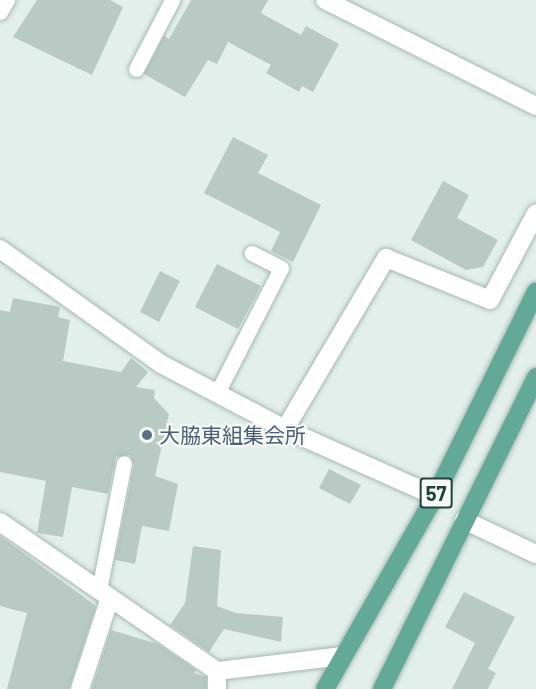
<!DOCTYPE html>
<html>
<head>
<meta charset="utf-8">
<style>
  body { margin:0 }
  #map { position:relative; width:536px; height:689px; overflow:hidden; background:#e3efea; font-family:Barlow,"Noto Sans JP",sans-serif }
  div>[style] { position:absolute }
  .building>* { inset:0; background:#b8cac3 }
  .roads { filter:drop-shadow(0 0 2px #a5b8b2) drop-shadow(0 0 2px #a5b8b2) }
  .lane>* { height:15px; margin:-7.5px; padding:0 7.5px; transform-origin:7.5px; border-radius:7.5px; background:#fff }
  .street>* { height:18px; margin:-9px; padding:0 9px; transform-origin:9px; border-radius:9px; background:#fff }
  .primary>* { height:18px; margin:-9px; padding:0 9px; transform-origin:9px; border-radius:9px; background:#63a997 }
  .dots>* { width:16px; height:16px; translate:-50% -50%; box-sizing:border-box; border:3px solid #f5faf7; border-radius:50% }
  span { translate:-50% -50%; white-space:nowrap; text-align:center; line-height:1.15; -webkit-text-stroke:4.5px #f5faf7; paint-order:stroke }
  .shield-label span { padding:2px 4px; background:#f5faf7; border:2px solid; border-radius:4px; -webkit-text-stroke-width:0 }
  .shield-label { font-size:20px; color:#21423a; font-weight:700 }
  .service-label { font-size:21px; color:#4e5e75 }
  .left { translate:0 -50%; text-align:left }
</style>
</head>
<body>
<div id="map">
  <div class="building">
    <div style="clip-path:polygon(37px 0,110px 0,123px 7px,92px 75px,13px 37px)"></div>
    <div style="clip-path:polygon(191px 0,268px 0,261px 13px,301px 35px,306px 26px,339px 44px,313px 92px,302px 86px,299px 92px,266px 73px,271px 65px,228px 42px,217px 64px,208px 60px,185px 97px,144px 74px,164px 36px,169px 39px)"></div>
    <div style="clip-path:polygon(233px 137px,268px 155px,258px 173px,321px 205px,293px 262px,271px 251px,280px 232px,204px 193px)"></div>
    <div style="clip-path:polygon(443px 181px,469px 195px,457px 218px,498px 240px,483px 267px,466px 270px,411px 240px)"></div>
    <div style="clip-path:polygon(217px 264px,261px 286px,238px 329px,195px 307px)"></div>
    <div style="clip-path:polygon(160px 271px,180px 281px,159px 322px,140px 312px)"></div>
    <div style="clip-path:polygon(13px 298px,60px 307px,58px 317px,70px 320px,63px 361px,121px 372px,131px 358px,148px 372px,136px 387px,155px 390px,154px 398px,169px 414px,155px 476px,178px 484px,169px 531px,142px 526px,135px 564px,115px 560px,134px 465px,130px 455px,116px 457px,108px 494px,72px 487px,63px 537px,37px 533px,46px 481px,0 472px,0 310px,10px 312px)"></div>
    <div style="clip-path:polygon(329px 469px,361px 485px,350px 504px,319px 488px)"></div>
    <div style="clip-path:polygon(0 536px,96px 606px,69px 689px,7px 689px,27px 613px,0 606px)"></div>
    <div style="clip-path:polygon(193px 546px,221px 550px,217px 606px,236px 613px,283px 617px,281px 642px,224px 629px,209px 652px,170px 625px,185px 603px)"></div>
    <div style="clip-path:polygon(464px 592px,515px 617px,488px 669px,496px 673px,488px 689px,452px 689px,475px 643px,445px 627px)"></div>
    <div style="clip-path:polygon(111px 630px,158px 644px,196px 670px,194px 673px,206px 677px,206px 689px,92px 689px)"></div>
  </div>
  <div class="roads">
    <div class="lane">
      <div style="left:0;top:12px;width:14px;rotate:-60deg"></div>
      <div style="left:136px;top:69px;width:78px;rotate:-62.4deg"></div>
      <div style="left:217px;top:393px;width:140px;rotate:-62.9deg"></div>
      <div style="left:281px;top:268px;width:33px;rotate:-153deg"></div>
      <div style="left:99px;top:590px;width:129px;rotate:-78.9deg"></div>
    </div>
    <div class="street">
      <div style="left:325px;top:0;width:236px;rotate:26.7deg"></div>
      <div style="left:0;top:249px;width:198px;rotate:35.5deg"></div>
      <div style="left:161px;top:364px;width:140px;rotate:27.7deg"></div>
      <div style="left:285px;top:429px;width:164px;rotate:24.1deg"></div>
      <div style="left:285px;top:429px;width:199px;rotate:-59.4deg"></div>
      <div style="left:386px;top:258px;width:112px;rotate:22deg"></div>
      <div style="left:490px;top:300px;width:98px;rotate:-62.1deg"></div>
      <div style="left:464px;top:520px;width:80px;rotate:25.3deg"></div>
      <div style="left:0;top:522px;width:263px;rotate:34.5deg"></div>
      <div style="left:217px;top:671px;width:18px;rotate:90deg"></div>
      <div style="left:217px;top:671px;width:126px;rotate:-6.8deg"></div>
      <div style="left:80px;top:689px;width:96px;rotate:-71.8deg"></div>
    </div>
    <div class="primary">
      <div style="left:325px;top:689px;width:222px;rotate:-60.3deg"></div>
      <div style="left:435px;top:496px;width:228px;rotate:-63.7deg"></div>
      <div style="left:382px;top:689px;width:348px;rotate:-63.7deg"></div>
    </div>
  </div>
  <div class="dots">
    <div style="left:147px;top:435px;background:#5c6f8a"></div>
  </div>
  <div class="shield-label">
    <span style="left:436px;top:493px">57</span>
  </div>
  <div class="service-label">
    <span class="left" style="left:159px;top:435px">大脇東組集会所</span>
  </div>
</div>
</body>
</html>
